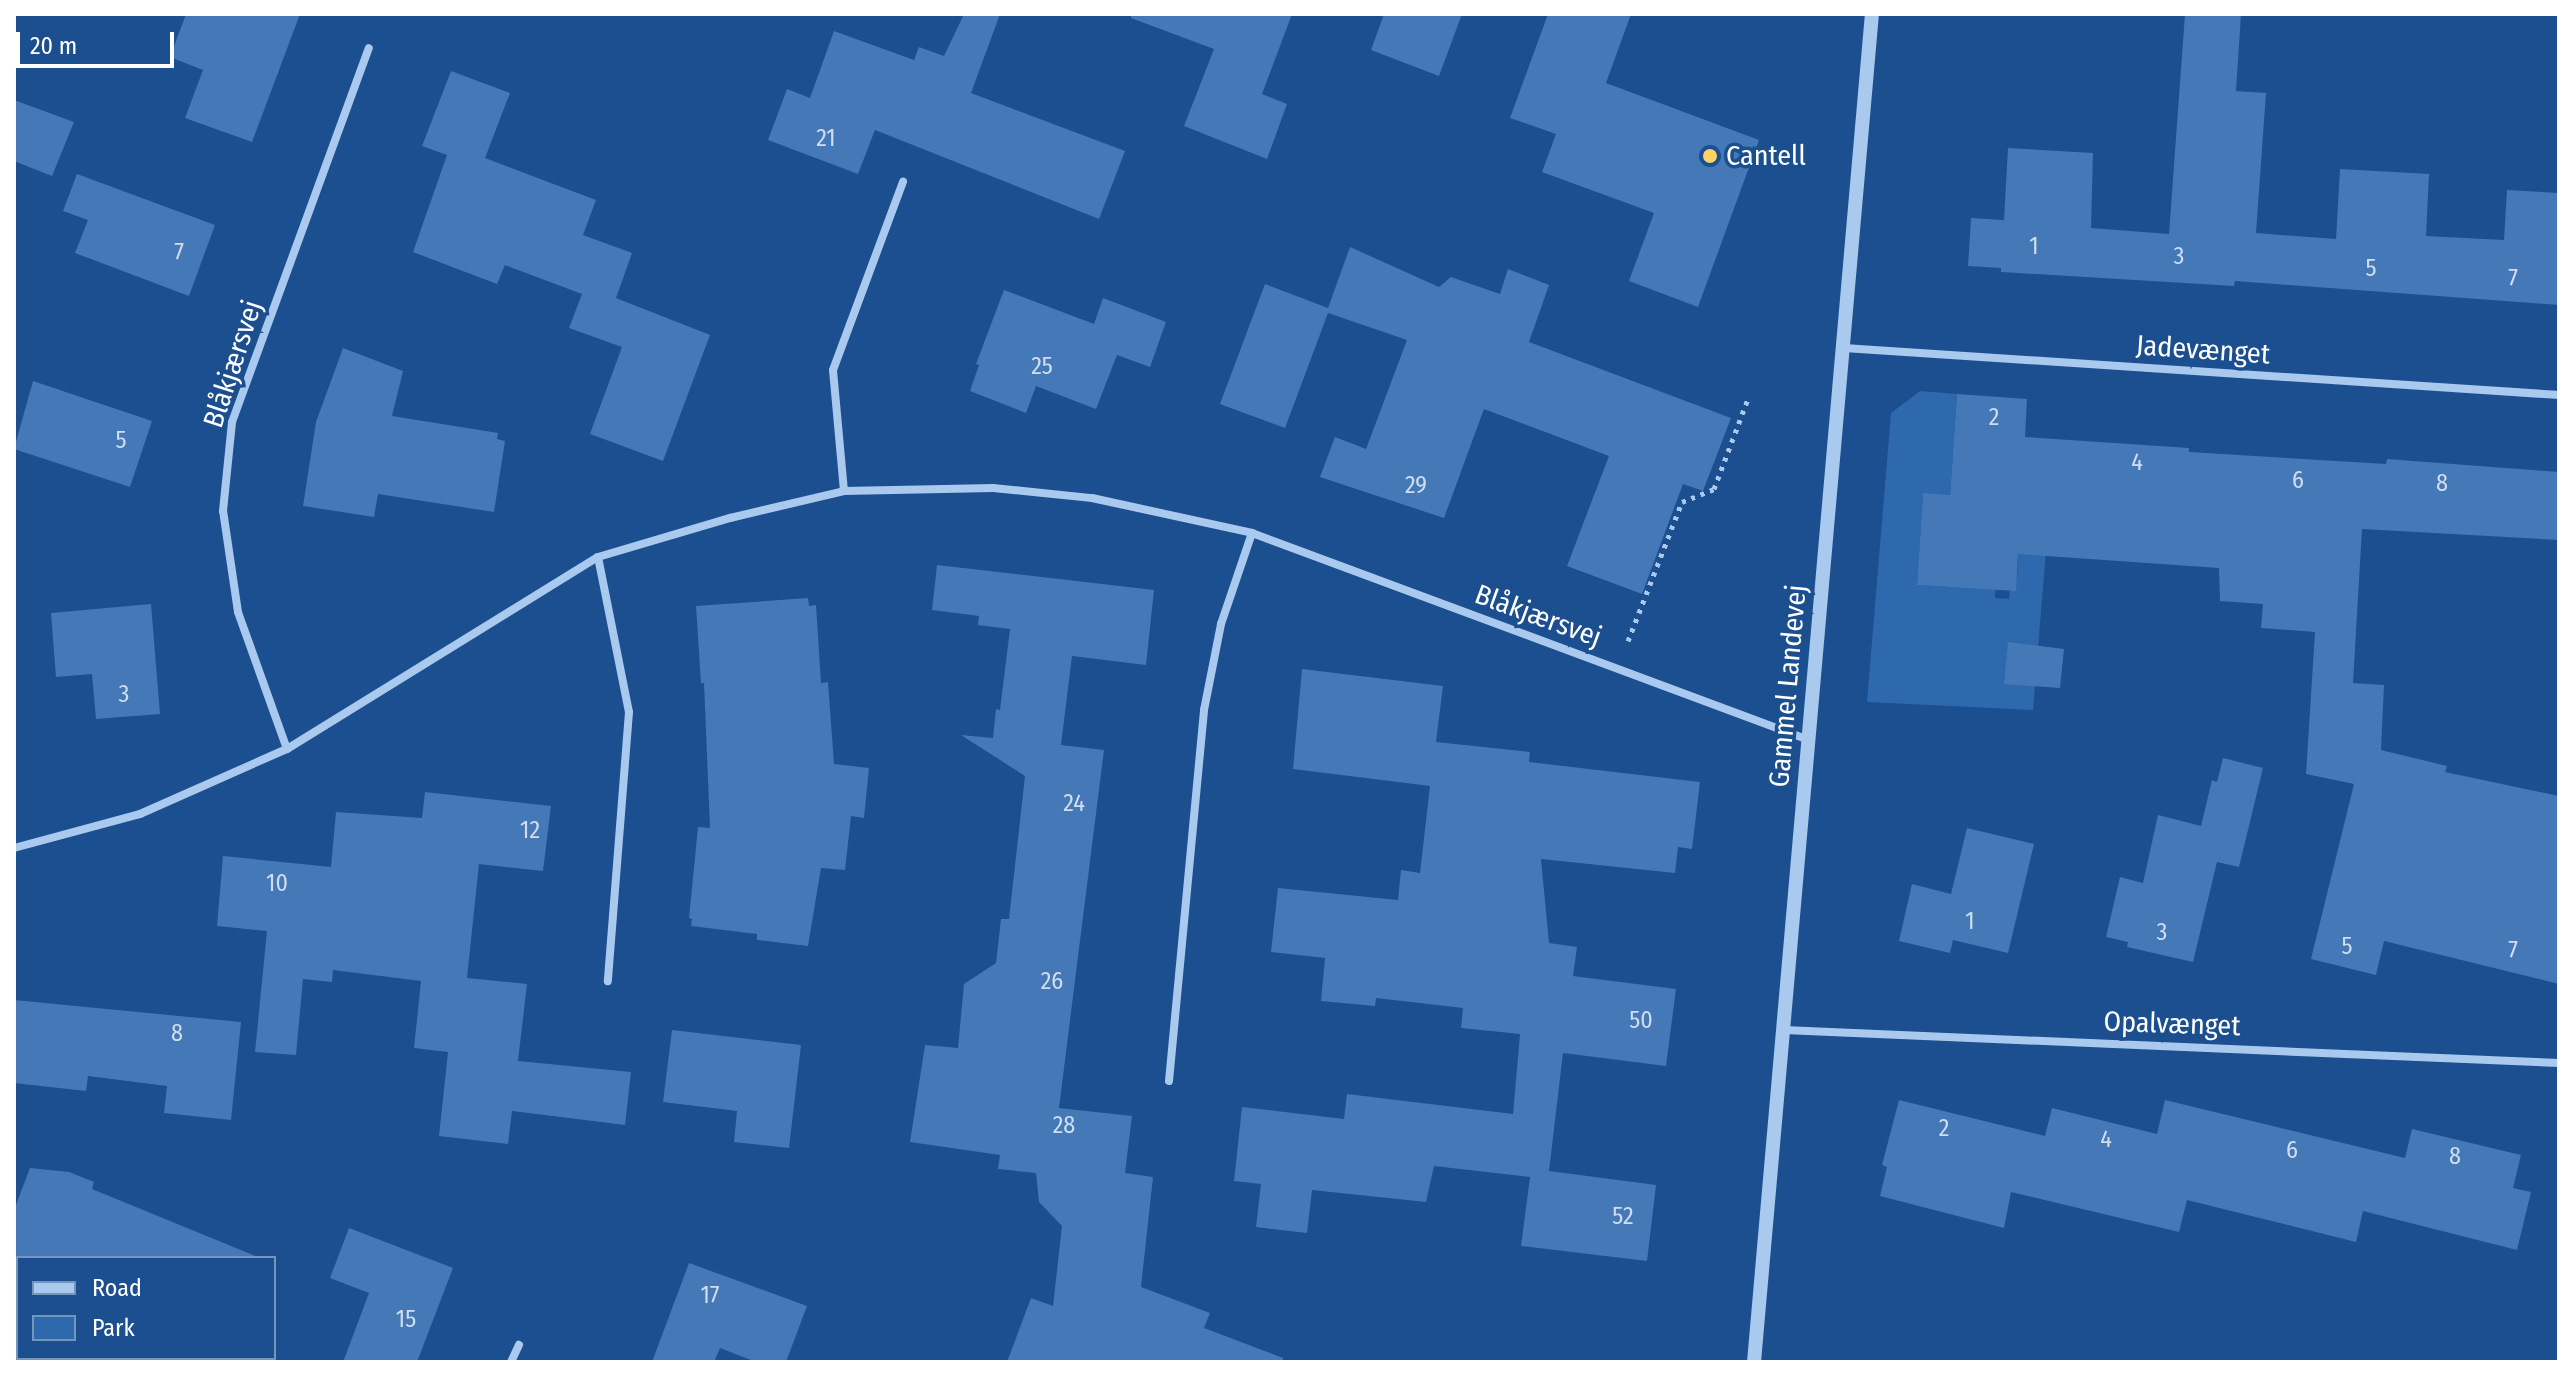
<!DOCTYPE html>
<html>
<head>
<meta charset="utf-8">
<style>
  body { margin:0 }
  #map { position:relative; width:2573px; height:1376px; overflow:hidden; background:#1b4f8f; font-family:"Fira Sans Condensed",sans-serif }
  div>[style] { position:absolute }
  .green>* { inset:0; background:#2e69ad }
  .building>* { inset:0; background:#4478b7 }
  .path>* { height:5px; margin-top:-2.5px; transform-origin:0; background:repeating-linear-gradient(90deg,#a9c9ee 0 4px,transparent 0 10px) }
  .minor>* { height:8px; margin:-4px; padding:0 4px; transform-origin:4px; border-radius:4px; background:#a9c9ee }
  .tertiary>* { height:14px; margin:-7px; padding:0 7px; transform-origin:7px; border-radius:7px; background:#a9c9ee }
  .dots>* { width:22px; height:22px; translate:-50% -50%; box-sizing:border-box; border:4px solid #1b4f8f; border-radius:50% }
  span { translate:-50% -50%; white-space:nowrap; text-align:center; line-height:1.15; -webkit-text-stroke:7px #1b4f8f; paint-order:stroke }
  .number-label { font-size:24px; color:#d0dded }
  .number-label span { -webkit-text-stroke-width:0 }
  .poi-label { font-size:28px; color:#fff }
  .left { translate:0 -50%; text-align:left }
  .street-label { font-size:28px; color:#fff }
  .frame { position:absolute; inset:0; border:16px solid #fff; pointer-events:none }
  .legend { position:absolute; left:16px; top:1256px; width:260px; height:104px; box-sizing:border-box; background:#1b4f8f; border:2px solid #7695bc; margin:0; padding:10px 14px; list-style:none; font-size:24px; color:#fff }
  .legend li { display:flex; align-items:center; gap:16px; height:40px }
  .legend b { width:40px; border:2px solid #7695bc }
  .scale { position:absolute; left:16px; top:32px; width:158px; height:36px; box-sizing:border-box; border:4px solid #fff; border-top:0; padding-left:10px; font-size:24px; line-height:28px; white-space:nowrap; color:#fff; -webkit-text-stroke:6px #1b4f8f; paint-order:stroke }
</style>
</head>
<body>
<div id="map">
  <div class="green">
    <div style="clip-path:polygon(1920px 391px,1957px 394px,1950px 495px,1923px 494px,1917px 585px,1948px 587px,1996px 577px,1995px 598px,2009px 599px,2011px 578px,2017px 578px,2020px 524px,2048px 526px,2033px 710px,1867px 702px,1891px 413px)"></div>
  </div>
  <div class="building">
    <div style="clip-path:polygon(186px 14px,300px 14px,252px 142px,185px 118px,203px 70px,170px 57px)"></div>
    <div style="clip-path:polygon(964px 14px,1000px 14px,971px 93px,1125px 151px,1099px 219px,875px 130px,858px 174px,768px 140px,787px 89px,810px 98px,834px 31px,914px 60px,919px 47px,944px 56px)"></div>
    <div style="clip-path:polygon(1131px 14px,1292px 14px,1262px 94px,1287px 104px,1267px 159px,1184px 126px,1214px 49px,1131px 18px)"></div>
    <div style="clip-path:polygon(1384px 14px,1462px 14px,1439px 76px,1371px 50px)"></div>
    <div style="clip-path:polygon(1548px 14px,1631px 14px,1606px 83px,1759px 140px,1698px 307px,1629px 281px,1654px 213px,1542px 172px,1556px 134px,1510px 118px)"></div>
    <div style="clip-path:polygon(2185px 14px,2241px 14px,2236px 91px,2266px 93px,2256px 233px,2336px 239px,2340px 169px,2429px 174px,2426px 236px,2504px 240px,2507px 190px,2559px 193px,2559px 305px,2235px 281px,2234px 286px,2001px 272px,2001px 268px,1968px 266px,1971px 218px,2004px 220px,2008px 148px,2093px 153px,2091px 228px,2169px 234px)"></div>
    <div style="clip-path:polygon(451px 71px,510px 93px,485px 158px,596px 200px,583px 235px,632px 253px,616px 298px,710px 335px,663px 461px,590px 434px,622px 347px,569px 328px,582px 294px,505px 265px,497px 284px,413px 252px,447px 155px,422px 146px)"></div>
    <div style="clip-path:polygon(14px 100px,74px 122px,52px 176px,14px 161px)"></div>
    <div style="clip-path:polygon(77px 174px,215px 225px,189px 296px,75px 253px,88px 220px,63px 211px)"></div>
    <div style="clip-path:polygon(1350px 247px,1439px 287px,1451px 277px,1500px 294px,1508px 269px,1549px 285px,1529px 342px,1731px 418px,1703px 491px,1683px 484px,1642px 594px,1567px 566px,1609px 456px,1484px 409px,1444px 518px,1320px 477px,1335px 437px,1366px 449px,1407px 340px,1328px 313px,1285px 428px,1220px 404px,1265px 284px,1328px 308px)"></div>
    <div style="clip-path:polygon(1004px 290px,1094px 324px,1103px 298px,1166px 322px,1150px 367px,1117px 355px,1096px 409px,1036px 386px,1026px 413px,970px 391px,979px 365px,976px 364px)"></div>
    <div style="clip-path:polygon(343px 348px,403px 371px,392px 416px,498px 433px,497px 439px,505px 441px,494px 512px,378px 494px,374px 517px,303px 506px,316px 422px)"></div>
    <div style="clip-path:polygon(33px 381px,152px 421px,130px 487px,14px 449px)"></div>
    <div style="clip-path:polygon(1957px 394px,2027px 399px,2025px 437px,2189px 448px,2189px 452px,2386px 464px,2387px 459px,2559px 472px,2559px 540px,2362px 529px,2353px 683px,2384px 685px,2381px 750px,2447px 766px,2445px 772px,2559px 796px,2559px 984px,2384px 941px,2376px 975px,2311px 959px,2354px 784px,2306px 774px,2315px 632px,2261px 628px,2263px 604px,2220px 601px,2219px 568px,2018px 554px,2016px 591px,1917px 585px,1923px 493px,1950px 495px)"></div>
    <div style="clip-path:polygon(937px 565px,1154px 590px,1146px 665px,1072px 656px,1061px 745px,1104px 750px,1059px 1108px,1132px 1116px,1125px 1173px,1153px 1177px,1141px 1287px,1210px 1313px,1204px 1328px,1283px 1358px,1283px 1362px,1007px 1362px,1031px 1298px,1053px 1306px,1062px 1226px,1039px 1202px,1036px 1173px,998px 1169px,1000px 1155px,910px 1142px,925px 1045px,958px 1048px,964px 984px,996px 963px,1001px 919px,1009px 919px,1025px 776px,961px 735px,993px 738px,996px 709px,1000px 710px,1010px 629px,978px 625px,979px 616px,932px 610px)"></div>
    <div style="clip-path:polygon(808px 598px,809px 606px,816px 605px,821px 683px,828px 682px,834px 764px,869px 768px,864px 818px,851px 816px,845px 870px,821px 868px,808px 946px,757px 940px,757px 934px,691px 926px,692px 919px,689px 918px,698px 827px,710px 828px,704px 683px,701px 683px,696px 606px)"></div>
    <div style="clip-path:polygon(151px 604px,160px 714px,96px 719px,92px 674px,56px 677px,51px 613px)"></div>
    <div style="clip-path:polygon(2008px 642px,2064px 649px,2060px 688px,2004px 684px)"></div>
    <div style="clip-path:polygon(1302px 669px,1443px 686px,1436px 742px,1530px 752px,1529px 762px,1700px 782px,1692px 849px,1678px 847px,1675px 873px,1541px 859px,1549px 943px,1577px 947px,1573px 976px,1676px 989px,1666px 1066px,1563px 1053px,1549px 1171px,1656px 1185px,1647px 1261px,1521px 1246px,1530px 1177px,1434px 1166px,1426px 1202px,1312px 1190px,1307px 1233px,1256px 1227px,1261px 1184px,1234px 1181px,1242px 1107px,1344px 1119px,1347px 1094px,1513px 1114px,1520px 1034px,1461px 1028px,1463px 1008px,1376px 998px,1375px 1006px,1321px 1001px,1325px 958px,1271px 952px,1278px 888px,1398px 900px,1401px 870px,1420px 873px,1430px 786px,1293px 769px)"></div>
    <div style="clip-path:polygon(2223px 758px,2263px 768px,2239px 867px,2217px 862px,2193px 962px,2127px 947px,2128px 942px,2106px 937px,2120px 877px,2143px 883px,2158px 815px,2201px 826px,2212px 780px,2217px 782px)"></div>
    <div style="clip-path:polygon(425px 792px,551px 806px,543px 871px,479px 864px,467px 978px,527px 984px,518px 1061px,631px 1072px,625px 1125px,512px 1111px,508px 1144px,439px 1136px,448px 1052px,414px 1048px,421px 981px,333px 970px,332px 982px,303px 979px,296px 1055px,255px 1052px,267px 931px,217px 926px,223px 856px,331px 867px,336px 812px,422px 818px)"></div>
    <div style="clip-path:polygon(1967px 828px,2034px 844px,2008px 953px,1953px 940px,1950px 953px,1899px 941px,1912px 884px,1951px 894px)"></div>
    <div style="clip-path:polygon(14px 1000px,241px 1022px,231px 1120px,164px 1113px,167px 1086px,88px 1076px,86px 1091px,14px 1083px)"></div>
    <div style="clip-path:polygon(672px 1030px,801px 1045px,789px 1148px,734px 1142px,737px 1111px,663px 1102px)"></div>
    <div style="clip-path:polygon(1899px 1100px,2045px 1136px,2052px 1108px,2157px 1134px,2165px 1100px,2405px 1158px,2412px 1129px,2521px 1155px,2513px 1188px,2531px 1192px,2517px 1250px,2363px 1211px,2356px 1242px,2187px 1200px,2179px 1232px,2011px 1192px,2004px 1228px,1880px 1196px,1887px 1167px,1882px 1165px)"></div>
    <div style="clip-path:polygon(30px 1168px,69px 1172px,94px 1182px,92px 1189px,260px 1258px,14px 1258px,14px 1210px)"></div>
    <div style="clip-path:polygon(349px 1228px,453px 1268px,417px 1362px,343px 1362px,369px 1293px,330px 1278px)"></div>
    <div style="clip-path:polygon(689px 1263px,807px 1306px,786px 1362px,756px 1362px,720px 1348px,714px 1362px,652px 1362px)"></div>
  </div>
  <div class="path">
    <div style="left:1628px;top:641px;width:149px;rotate:-68.8deg"></div>
    <div style="left:1682px;top:502px;width:35px;rotate:-22deg"></div>
    <div style="left:1714px;top:489px;width:99px;rotate:-69.4deg"></div>
  </div>
  <div class="minor">
    <div style="left:1844px;top:348px;width:717px;rotate:3.76deg"></div>
    <div style="left:844px;top:491px;width:121px;rotate:-95.2deg"></div>
    <div style="left:833px;top:370px;width:201px;rotate:-69.6deg"></div>
    <div style="left:598px;top:557px;width:158px;rotate:78.7deg"></div>
    <div style="left:629px;top:712px;width:270px;rotate:94.5deg"></div>
    <div style="left:287px;top:749px;width:145px;rotate:-109.7deg"></div>
    <div style="left:238px;top:612px;width:102px;rotate:-98.4deg"></div>
    <div style="left:223px;top:511px;width:89px;rotate:-84.2deg"></div>
    <div style="left:232px;top:422px;width:398px;rotate:-69.9deg"></div>
    <div style="left:14px;top:848px;width:131px;rotate:-15.1deg"></div>
    <div style="left:140px;top:814px;width:161px;rotate:-23.9deg"></div>
    <div style="left:287px;top:749px;width:365px;rotate:-31.7deg"></div>
    <div style="left:598px;top:557px;width:138px;rotate:-16.5deg"></div>
    <div style="left:730px;top:518px;width:117px;rotate:-13.3deg"></div>
    <div style="left:844px;top:491px;width:149px;rotate:-1.2deg"></div>
    <div style="left:993px;top:488px;width:100px;rotate:5.8deg"></div>
    <div style="left:1092px;top:498px;width:164px;rotate:12.3deg"></div>
    <div style="left:1252px;top:533px;width:594px;rotate:20.39deg"></div>
    <div style="left:1784px;top:1030px;width:776px;rotate:2.44deg"></div>
    <div style="left:1169px;top:1081px;width:373px;rotate:-84.6deg"></div>
    <div style="left:1204px;top:710px;width:88px;rotate:-78.8deg"></div>
    <div style="left:1221px;top:624px;width:96px;rotate:-71.2deg"></div>
    <div style="left:511px;top:1362px;width:19px;rotate:-65deg"></div>
  </div>
  <div class="tertiary">
    <div style="left:1754px;top:1362px;width:1353px;rotate:-85deg"></div>
  </div>
  <div class="dots">
    <div style="left:1710px;top:156px;background:#ffd166"></div>
  </div>
  <div class="number-label">
    <span style="left:826px;top:139px">21</span>
    <span style="left:2034px;top:247px">1</span>
    <span style="left:179px;top:253px">7</span>
    <span style="left:2179px;top:257px">3</span>
    <span style="left:2371px;top:269px">5</span>
    <span style="left:2513px;top:279px">7</span>
    <span style="left:1042px;top:367px">25</span>
    <span style="left:1994px;top:418px">2</span>
    <span style="left:121px;top:441px">5</span>
    <span style="left:2137px;top:463px">4</span>
    <span style="left:2298px;top:481px">6</span>
    <span style="left:2442px;top:484px">8</span>
    <span style="left:1416px;top:486px">29</span>
    <span style="left:124px;top:695px">3</span>
    <span style="left:1074px;top:804px">24</span>
    <span style="left:530px;top:831px">12</span>
    <span style="left:277px;top:884px">10</span>
    <span style="left:1970px;top:922px">1</span>
    <span style="left:2162px;top:933px">3</span>
    <span style="left:2347px;top:947px">5</span>
    <span style="left:2513px;top:951px">7</span>
    <span style="left:1052px;top:982px">26</span>
    <span style="left:1641px;top:1021px">50</span>
    <span style="left:177px;top:1034px">8</span>
    <span style="left:1064px;top:1126px">28</span>
    <span style="left:1944px;top:1129px">2</span>
    <span style="left:2106px;top:1140px">4</span>
    <span style="left:2292px;top:1151px">6</span>
    <span style="left:2455px;top:1157px">8</span>
    <span style="left:1623px;top:1217px">52</span>
    <span style="left:710px;top:1296px">17</span>
    <span style="left:406px;top:1320px">15</span>
  </div>
  <div class="poi-label">
    <span class="left" style="left:1726px;top:156px">Cantell</span>
  </div>
  <div class="street-label">
    <span style="left:2203px;top:350px;rotate:4deg">Jadevænget</span>
    <span style="left:233px;top:364px;rotate:-72deg">Blåkjærsvej</span>
    <span style="left:1538px;top:616px;rotate:20deg">Blåkjærsvej</span>
    <span style="left:1788px;top:686px;rotate:-85deg">Gammel Landevej</span>
    <span style="left:2172px;top:1024px;rotate:2deg">Opalvænget</span>
  </div>
  <div class="frame"></div>
  <ul class="legend">
  <li><b style="height:10px;background:#a9c9ee"></b>Road</li>
  <li><b style="height:22px;background:#2e69ad"></b>Park</li>
  </ul>
  <div class="scale">20 m</div>
</div>
</body>
</html>
